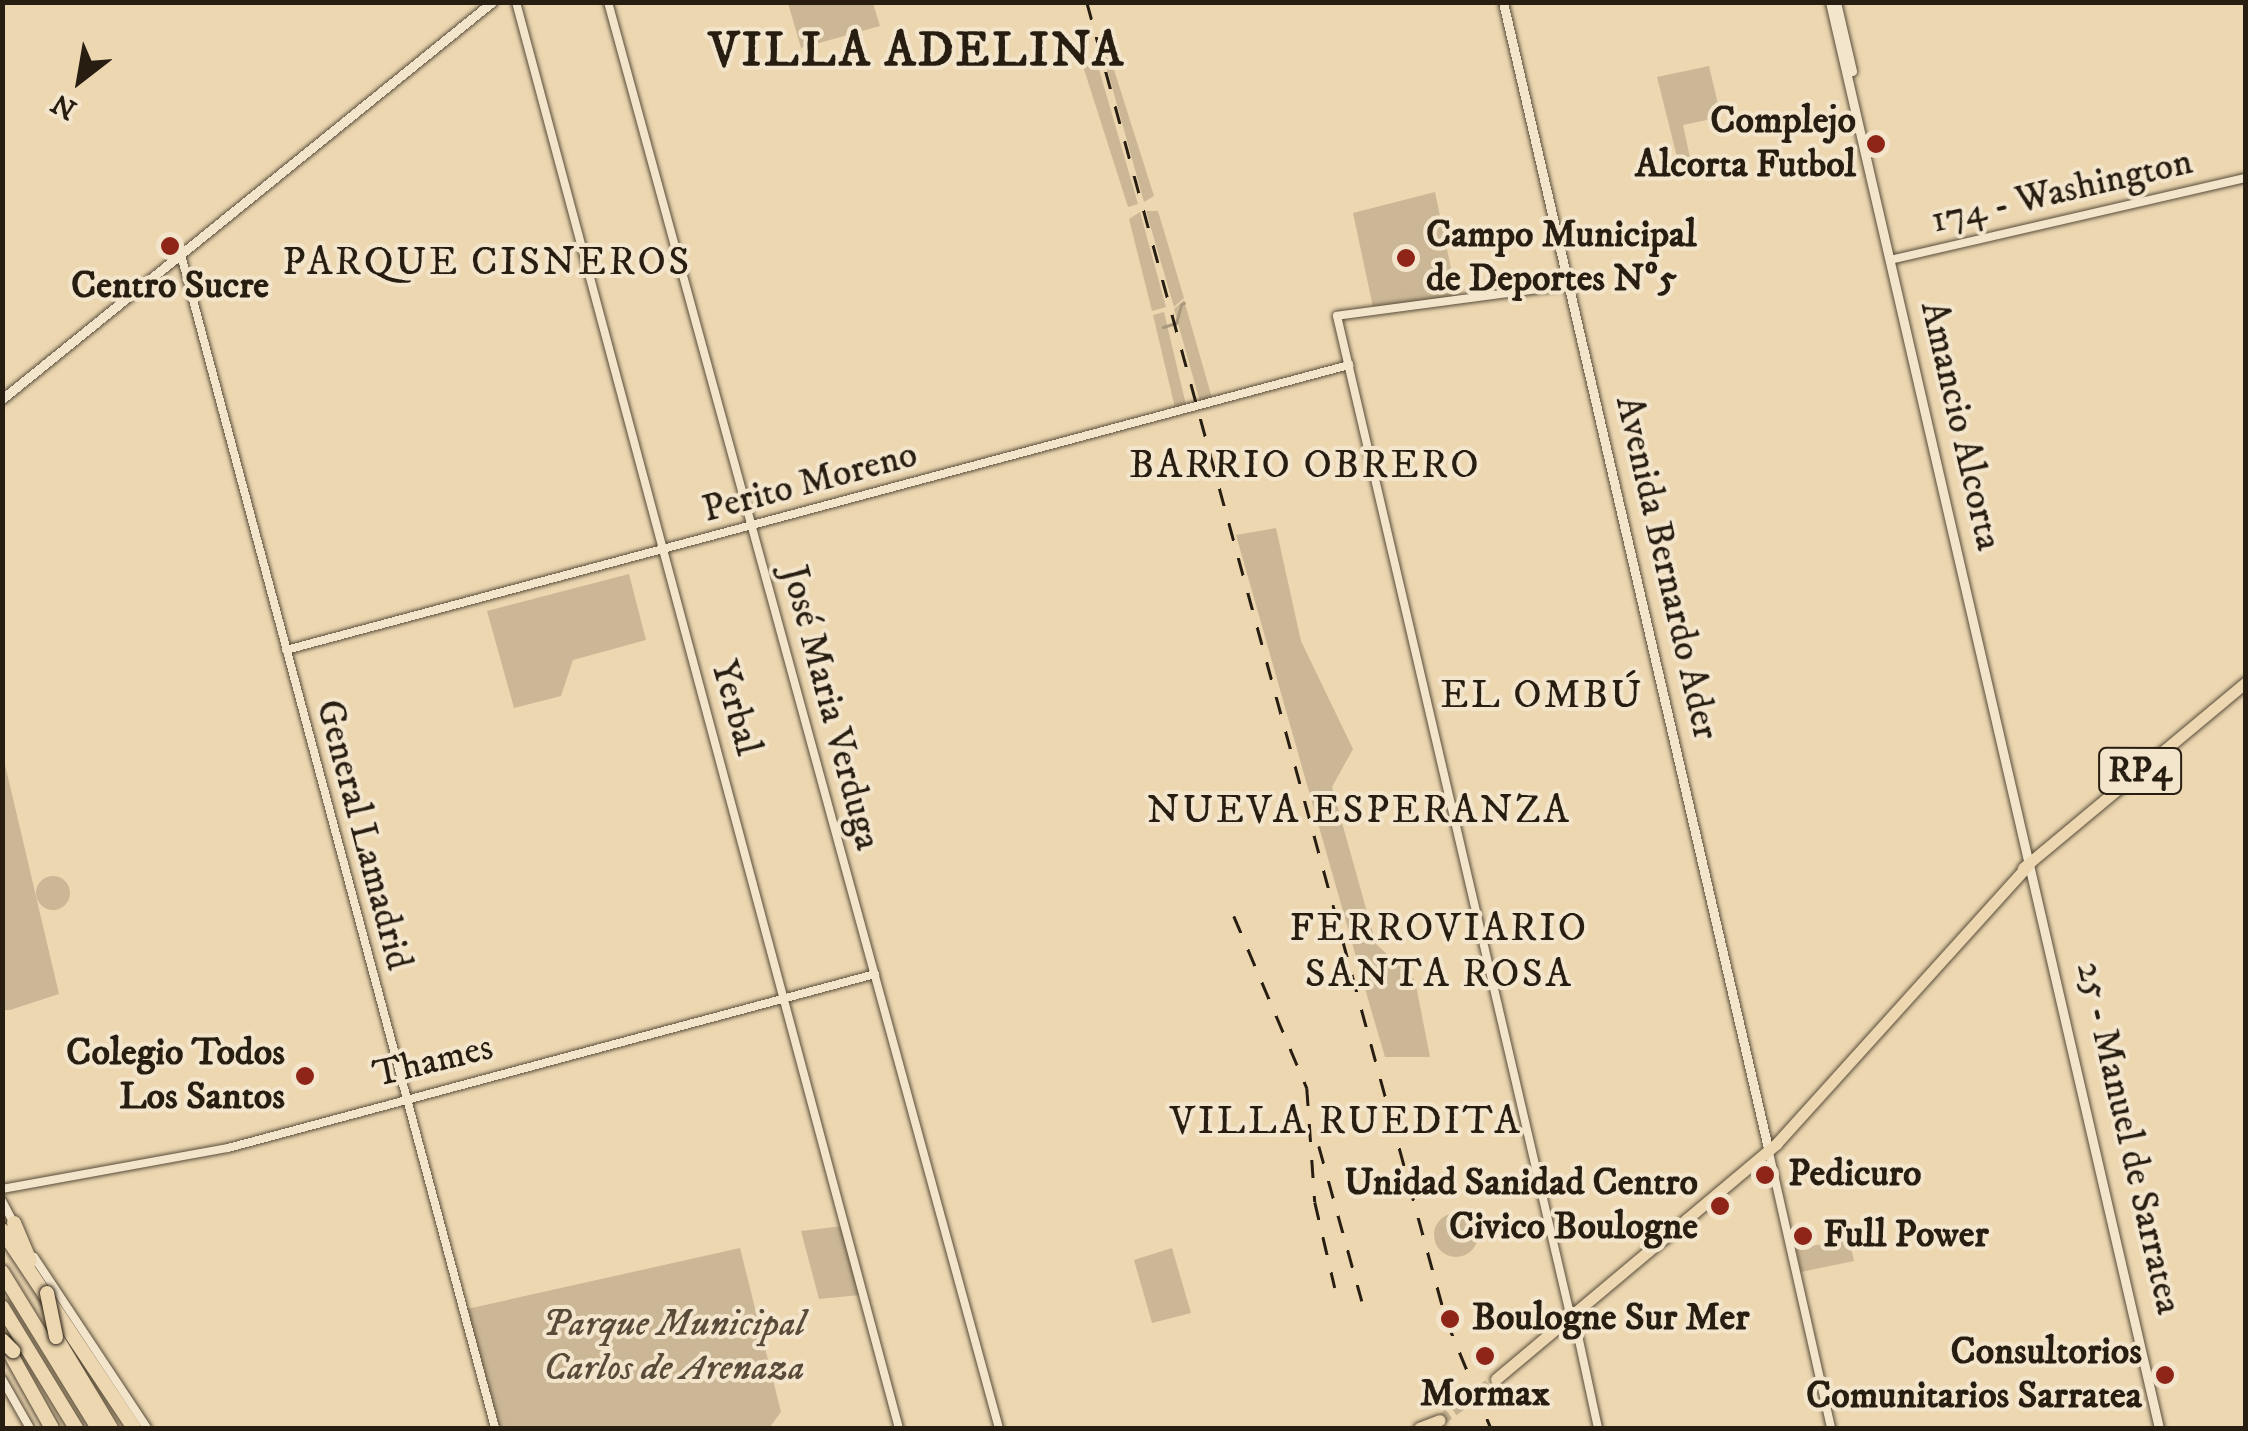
<!DOCTYPE html>
<html>
<head>
<meta charset="utf-8">
<style>
  body { margin:0 }
  #map { position:relative; width:2248px; height:1431px; overflow:hidden; background:#ecd7b1; font-family:"IM FELL DW Pica",serif }
  div>[style] { position:absolute }
  .green>* { inset:0; background:#cbb796 }
  .round { border-radius:50% }
  .stream>* { height:2.5px; margin:-1.25px; padding:0 1.25px; transform-origin:1.25px; border-radius:1.25px; background:#a9987b }
  .primary-tunnel>* { height:11px; margin-top:-5.5px; transform-origin:0; background:repeating-linear-gradient(90deg,#c5b291 0 11px,transparent 0 16.5px) }
  .roads { filter:drop-shadow(0 0 2px #584c39) drop-shadow(0 0 2px #584c39) }
  .tertiary>* { height:8px; margin:-4px; padding:0 4px; transform-origin:4px; border-radius:4px; background:#f3e5cc }
  .secondary>* { height:9px; margin:-4.5px; padding:0 4.5px; transform-origin:4.5px; border-radius:4.5px; background:#f3e5cc }
  .primary>* { height:11px; margin:-5.5px; padding:0 5.5px; transform-origin:5.5px; border-radius:5.5px; background:#ecd7b1 }
  .motorway>* { height:14px; margin:-7px; padding:0 7px; transform-origin:7px; border-radius:7px; background:#ecd7b1 }
  .rail>* { height:2.5px; margin-top:-1.25px; transform-origin:0; background:repeating-linear-gradient(90deg,#271d11 0 18px,transparent 0 36px) }
  .bridges { filter:drop-shadow(0 0 2px #271d11) drop-shadow(0 0 2px #271d11) }
  .motorway-bridge>* { height:14px; margin:-7px; padding:0 7px; transform-origin:7px; border-radius:7px; background:#ecd7b1 }
  .dots>* { width:28px; height:28px; translate:-50% -50%; box-sizing:border-box; border:5px solid #f3e5cc; border-radius:50% }
  span { translate:-50% -50%; white-space:nowrap; text-align:center; line-height:1.15; -webkit-text-stroke:8px #f3e5cc; paint-order:stroke }
  .shield-label span { padding:2px 8px; background:#f3e5cc; border:2px solid; border-radius:8px; -webkit-text-stroke-width:0 }
  .shield-label { font-size:35px; color:#271d11; font-weight:700 }
  .poi-label { font-size:38px; color:#271d11; font-weight:700 }
  .right { translate:-100% -50%; text-align:right }
  .left { translate:0 -50%; text-align:left }
  .street-label { font-size:38px; color:#271d11 }
  .park-label { font-size:38px; color:#584b39; font-style:italic }
  .neighbourhood-label { font-size:40px; color:#271d11; letter-spacing:2.5px }
  .district-label { font-size:48px; color:#271d11; font-weight:700; letter-spacing:2.5px }
  .frame { position:absolute; inset:0; border:5px solid #271d11; pointer-events:none }
  .north { position:absolute; left:30px; top:30px; width:100px; height:100px; -webkit-text-stroke:8px #f3e5cc; paint-order:stroke; rotate:211deg; font-size:28px; font-weight:700; line-height:40px; text-align:center; color:#271d11 }
  .north::after { content:''; display:block; margin:auto; width:35px; height:45px; background:#271d11; clip-path:polygon(50% 0,100% 100%,50% 72%,0 100%) }
</style>
</head>
<body>
<div id="map">
  <div class="green">
    <div style="clip-path:polygon(788px 3px,873px 3px,880px 26px,801px 48px)"></div>
    <div style="clip-path:polygon(1110px 57px,1154px 196px,1144px 202px,1104px 58px)"></div>
    <div style="clip-path:polygon(1096px 59px,1138px 204px,1128px 207px,1082px 63px)"></div>
    <div style="clip-path:polygon(1709px 66px,1721px 117px,1683px 125px,1692px 167px,1680px 169px,1657px 77px)"></div>
    <div style="clip-path:polygon(1435px 192px,1457px 297px,1373px 307px,1353px 213px)"></div>
    <div style="clip-path:polygon(1146px 211px,1158px 211px,1184px 298px,1174px 307px)"></div>
    <div style="clip-path:polygon(1140px 212px,1166px 307px,1152px 311px,1129px 219px)"></div>
    <div style="clip-path:polygon(1184px 300px,1212px 398px,1200px 402px,1174px 309px)"></div>
    <div style="clip-path:polygon(1164px 312px,1186px 405px,1175px 408px,1153px 315px)"></div>
    <div style="clip-path:polygon(1276px 528px,1301px 641px,1353px 749px,1332px 787px,1376px 944px,1415px 980px,1430px 1057px,1385px 1057px,1370px 1006px,1236px 535px)"></div>
    <div style="clip-path:polygon(629px 574px,646px 640px,573px 660px,561px 696px,514px 708px,487px 611px)"></div>
    <div style="clip-path:polygon(3px 756px,59px 994px,10px 1010px,2px 1010px)"></div>
    <div class="round" style="left:36px;top:876px;width:34px;height:34px"></div>
    <div class="round" style="left:1434px;top:1213px;width:44px;height:44px"></div>
    <div style="clip-path:polygon(843px 1226px,860px 1295px,819px 1299px,801px 1231px)"></div>
    <div style="clip-path:polygon(1849px 1239px,1854px 1261px,1801px 1272px,1796px 1249px)"></div>
    <div style="clip-path:polygon(740px 1248px,781px 1412px,769px 1428px,500px 1428px,467px 1309px)"></div>
    <div style="clip-path:polygon(1172px 1248px,1191px 1313px,1152px 1323px,1134px 1260px)"></div>
  </div>
  <div class="stream">
    <div style="left:1182px;top:304px;width:2px;rotate:-27deg"></div>
    <div style="left:1163px;top:327px;width:14px;rotate:-17deg"></div>
    <div style="left:1176px;top:323px;width:19px;rotate:-74deg"></div>
  </div>
  <div class="primary-tunnel">
    <div style="left:1440px;top:1420px;width:69px;rotate:-36.2deg"></div>
  </div>
  <div class="roads">
    <div class="tertiary">
      <div style="left:516px;top:2px;width:1477px;rotate:74.97deg"></div>
      <div style="left:608px;top:2px;width:1479px;rotate:74.67deg"></div>
      <div style="left:181px;top:255px;width:1214px;rotate:75.01deg"></div>
      <div style="left:1890px;top:260px;width:365px;rotate:-13deg"></div>
      <div style="left:1568px;top:285px;width:233px;rotate:172.4deg"></div>
      <div style="left:1337px;top:316px;width:1025px;rotate:76.86deg"></div>
      <div style="left:286px;top:650px;width:1101px;rotate:-15.01deg"></div>
      <div style="left:1768px;top:1148px;width:287px;rotate:77.3deg"></div>
      <div style="left:2px;top:1189px;width:230px;rotate:-10.3deg"></div>
      <div style="left:228px;top:1148px;width:670px;rotate:-15.05deg"></div>
      <div style="left:2px;top:1201px;width:26px;rotate:62deg"></div>
      <div style="left:34px;top:1257px;width:205px;rotate:56.5deg"></div>
      <div style="left:1574px;top:1317px;width:114px;rotate:77.8deg"></div>
      <div style="left:2px;top:1379px;width:56px;rotate:60.3deg"></div>
    </div>
    <div class="secondary">
      <div style="left:1503px;top:2px;width:1176px;rotate:76.98deg"></div>
      <div style="left:1830px;top:2px;width:1463px;rotate:77.01deg"></div>
      <div style="left:1836px;top:2px;width:71px;rotate:76.9deg"></div>
      <div style="left:2px;top:399px;width:631px;rotate:-39.01deg"></div>
    </div>
    <div class="primary">
      <div style="left:2023px;top:868px;width:290px;rotate:-39.8deg"></div>
      <div style="left:1496px;top:1379px;width:366px;rotate:-40deg"></div>
      <div style="left:1776px;top:1144px;width:377px;rotate:-47.9deg"></div>
      <div style="left:1419px;top:1428px;width:22px;rotate:-21deg"></div>
    </div>
    <div class="motorway">
      <div style="left:14px;top:1223px;width:41px;rotate:67.2deg"></div>
      <div style="left:2px;top:1230px;width:238px;rotate:56.3deg"></div>
      <div style="left:2px;top:1272px;width:183px;rotate:58.4deg"></div>
      <div style="left:2px;top:1307px;width:142px;rotate:58.6deg"></div>
      <div style="left:56px;top:1337px;width:106px;rotate:58.9deg"></div>
      <div style="left:5px;top:1344px;width:96px;rotate:60.8deg"></div>
    </div>
  </div>
  <div class="rail">
    <div style="left:1087px;top:2px;width:1365px;rotate:74.75deg"></div>
    <div style="left:1446px;top:1319px;width:118px;rotate:67.6deg"></div>
    <div style="left:1234px;top:916px;width:187px;rotate:67deg"></div>
    <div style="left:1307px;top:1088px;width:114px;rotate:86deg"></div>
    <div style="left:1315px;top:1202px;width:88px;rotate:76.9deg"></div>
    <div style="left:1319px;top:1146px;width:161px;rotate:74.5deg"></div>
  </div>
  <div class="bridges">
    <div class="motorway-bridge">
      <div style="left:47px;top:1293px;width:45px;rotate:78.4deg"></div>
      <div style="left:2px;top:1340px;width:16px;rotate:45deg"></div>
    </div>
  </div>
  <div class="dots">
    <div style="left:1876px;top:144px;background:#8f2418"></div>
    <div style="left:170px;top:246px;background:#8f2418"></div>
    <div style="left:1406px;top:258px;background:#8f2418"></div>
    <div style="left:305px;top:1076px;background:#8f2418"></div>
    <div style="left:1765px;top:1175px;background:#8f2418"></div>
    <div style="left:1720px;top:1206px;background:#8f2418"></div>
    <div style="left:1803px;top:1236px;background:#8f2418"></div>
    <div style="left:1450px;top:1319px;background:#8f2418"></div>
    <div style="left:1485px;top:1356px;background:#8f2418"></div>
    <div style="left:2165px;top:1375px;background:#8f2418"></div>
  </div>
  <div class="shield-label">
    <span style="left:2140px;top:771px">RP4</span>
  </div>
  <div class="poi-label">
    <span class="right" style="left:1856px;top:144px">Complejo<br>Alcorta Futbol</span>
    <span class="left" style="left:1426px;top:258px">Campo Municipal<br>de Deportes Nº5</span>
    <span style="left:170px;top:287px">Centro Sucre</span>
    <span class="right" style="left:285px;top:1076px">Colegio Todos<br>Los Santos</span>
    <span class="left" style="left:1788px;top:1175px">Pedicuro</span>
    <span class="right" style="left:1698px;top:1206px">Unidad Sanidad Centro<br>Civico Boulogne</span>
    <span class="left" style="left:1823px;top:1236px">Full Power</span>
    <span class="left" style="left:1472px;top:1319px">Boulogne Sur Mer</span>
    <span class="right" style="left:2142px;top:1375px">Consultorios<br>Comunitarios Sarratea</span>
    <span style="left:1485px;top:1395px">Mormax</span>
  </div>
  <div class="street-label">
    <span style="left:2062px;top:192px;rotate:-13deg">174 - Washington</span>
    <span style="left:1960px;top:426px;rotate:77deg">Amancio Alcorta</span>
    <span style="left:810px;top:483px;rotate:-15deg">Perito Moreno</span>
    <span style="left:1666px;top:568px;rotate:77deg">Avenida Bernardo Ader</span>
    <span style="left:735px;top:708px;rotate:74deg">Yerbal</span>
    <span style="left:830px;top:708px;rotate:75deg">José Maria Verduga</span>
    <span style="left:363px;top:835px;rotate:75deg">General Lamadrid</span>
    <span style="left:433px;top:1062px;rotate:-14deg">Thames</span>
    <span style="left:2128px;top:1138px;rotate:77deg">25 - Manuel de Sarratea</span>
  </div>
  <div class="park-label">
    <span style="left:674px;top:1347px">Parque Municipal<br>Carlos de Arenaza</span>
  </div>
  <div class="neighbourhood-label">
    <span style="left:487px;top:263px">PARQUE CISNEROS</span>
    <span style="left:1305px;top:466px">BARRIO OBRERO</span>
    <span style="left:1542px;top:696px">EL OMBÚ</span>
    <span style="left:1359px;top:811px">NUEVA ESPERANZA</span>
    <span style="left:1439px;top:952px">FERROVIARIO<br>SANTA ROSA</span>
    <span style="left:1346px;top:1122px">VILLA RUEDITA</span>
  </div>
  <div class="district-label">
    <span style="left:917px;top:52px">VILLA ADELINA</span>
  </div>
  <div class="frame"></div>
  <div class="north">N</div>
</div>
</body>
</html>
